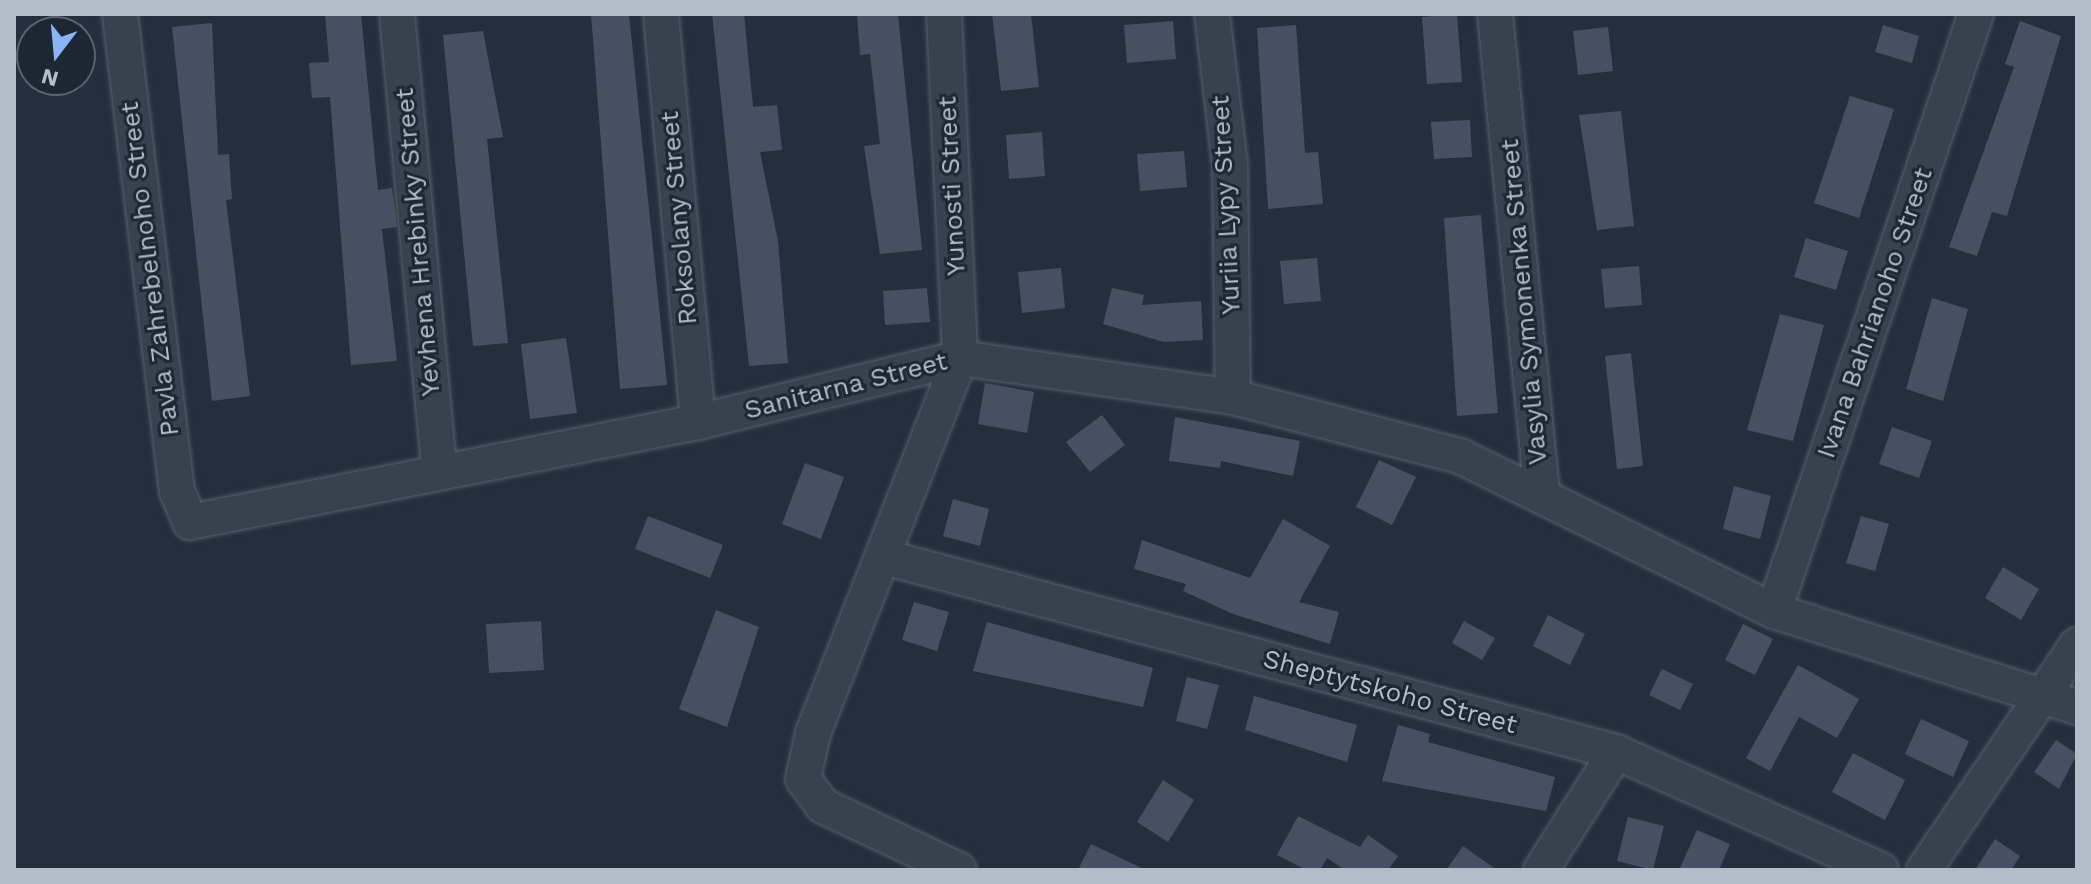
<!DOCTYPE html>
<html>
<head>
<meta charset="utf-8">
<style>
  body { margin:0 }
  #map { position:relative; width:2091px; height:884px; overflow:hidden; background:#242f3e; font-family:"Work Sans",sans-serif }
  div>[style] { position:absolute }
  .building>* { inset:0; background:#455162 }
  .roads { filter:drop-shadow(0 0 2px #565f6c) drop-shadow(0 0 2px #565f6c) }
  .minor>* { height:34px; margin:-17px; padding:0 17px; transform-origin:17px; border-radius:17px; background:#38414e }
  span { translate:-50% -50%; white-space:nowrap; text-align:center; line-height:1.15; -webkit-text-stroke:6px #1d2633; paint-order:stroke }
  .street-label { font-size:26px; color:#b4bcc9 }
  .frame { position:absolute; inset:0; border:16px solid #b4bcc9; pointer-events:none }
  .north { position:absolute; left:16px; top:16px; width:80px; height:80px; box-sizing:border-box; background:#1d2633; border:2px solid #59626f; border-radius:50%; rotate:196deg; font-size:22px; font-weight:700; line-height:32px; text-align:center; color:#b4bcc9 }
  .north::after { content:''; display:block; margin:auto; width:28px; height:36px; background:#8ab4f8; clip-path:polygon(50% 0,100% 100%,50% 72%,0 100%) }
</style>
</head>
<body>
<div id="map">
  <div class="building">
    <div style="clip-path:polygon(325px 14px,361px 14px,378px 190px,392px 188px,396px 216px,397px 227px,382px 229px,397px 361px,351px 365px,330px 97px,312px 98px,309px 63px,329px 62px)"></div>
    <div style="clip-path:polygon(591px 14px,629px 14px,667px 385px,620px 389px)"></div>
    <div style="clip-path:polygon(712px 14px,744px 14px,753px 107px,777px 105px,782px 150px,760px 152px,778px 241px,788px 363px,749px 366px)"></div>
    <div style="clip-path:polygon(898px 14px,922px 250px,880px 254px,864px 146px,880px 144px,870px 54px,860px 55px,857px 15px)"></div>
    <div style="clip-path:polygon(992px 14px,1031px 14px,1039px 87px,1001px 91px)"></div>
    <div style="clip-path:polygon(1457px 14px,1462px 82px,1427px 84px,1422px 17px)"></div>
    <div style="clip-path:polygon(1173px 21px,1176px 59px,1127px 63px,1124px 25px)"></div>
    <div style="clip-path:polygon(2020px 21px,2061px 36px,2007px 216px,1992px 212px,1977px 256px,1949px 247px,2014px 67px,2005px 64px)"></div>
    <div style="clip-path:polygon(212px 23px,218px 155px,229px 154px,232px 199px,226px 200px,250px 396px,212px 401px,172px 27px)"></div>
    <div style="clip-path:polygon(1296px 25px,1305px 153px,1318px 152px,1323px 204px,1268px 209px,1257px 28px)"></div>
    <div style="clip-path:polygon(1883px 25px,1919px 36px,1912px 63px,1875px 52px)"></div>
    <div style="clip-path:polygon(1608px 27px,1613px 71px,1578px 75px,1573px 31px)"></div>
    <div style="clip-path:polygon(483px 31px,503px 137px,487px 139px,508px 343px,473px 346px,443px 35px)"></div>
    <div style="clip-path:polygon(1850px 96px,1894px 109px,1859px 218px,1814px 203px)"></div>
    <div style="clip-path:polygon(1621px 111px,1634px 226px,1597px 230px,1579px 115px)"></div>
    <div style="clip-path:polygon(1470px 120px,1472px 157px,1434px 159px,1431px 122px)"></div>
    <div style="clip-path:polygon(1042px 132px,1045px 176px,1009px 179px,1006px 135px)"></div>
    <div style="clip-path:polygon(1184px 151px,1187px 187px,1140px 191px,1137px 154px)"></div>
    <div style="clip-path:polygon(1481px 215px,1498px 413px,1457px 416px,1444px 218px)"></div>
    <div style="clip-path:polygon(1806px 238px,1848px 251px,1836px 290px,1794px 277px)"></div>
    <div style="clip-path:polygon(1317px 258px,1321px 301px,1284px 304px,1280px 261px)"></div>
    <div style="clip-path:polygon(1639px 266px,1642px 305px,1605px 308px,1601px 269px)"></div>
    <div style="clip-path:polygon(1061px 268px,1065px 308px,1022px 313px,1018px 272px)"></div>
    <div style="clip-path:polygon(927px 288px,930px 322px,885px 325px,883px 291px)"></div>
    <div style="clip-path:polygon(1112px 288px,1144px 295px,1142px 305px,1201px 301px,1203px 340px,1164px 342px,1103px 324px)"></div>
    <div style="clip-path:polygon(1932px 298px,1968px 309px,1943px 401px,1906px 389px)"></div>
    <div style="clip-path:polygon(1780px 314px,1824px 325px,1793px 441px,1747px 430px)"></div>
    <div style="clip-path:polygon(566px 338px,577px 413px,530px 419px,521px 344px)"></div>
    <div style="clip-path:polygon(1631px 353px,1643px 466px,1617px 469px,1605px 356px)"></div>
    <div style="clip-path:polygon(985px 383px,1034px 392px,1027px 433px,978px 424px)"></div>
    <div style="clip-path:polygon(1102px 415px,1125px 445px,1090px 472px,1066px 442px)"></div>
    <div style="clip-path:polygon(1175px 417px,1300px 441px,1293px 476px,1221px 461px,1220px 468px,1169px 461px)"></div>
    <div style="clip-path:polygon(1892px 427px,1932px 441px,1919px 478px,1879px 464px)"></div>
    <div style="clip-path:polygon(1379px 460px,1416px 477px,1392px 525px,1356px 507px)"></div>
    <div style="clip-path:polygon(805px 463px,844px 477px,821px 539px,782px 524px)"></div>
    <div style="clip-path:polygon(1734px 486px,1771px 496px,1760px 539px,1723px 529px)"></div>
    <div style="clip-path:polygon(953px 499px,989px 509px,980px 546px,943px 536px)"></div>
    <div style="clip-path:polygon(648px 516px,723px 545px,710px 578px,635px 549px)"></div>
    <div style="clip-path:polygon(1861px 516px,1889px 524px,1875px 571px,1846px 563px)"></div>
    <div style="clip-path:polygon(1283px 519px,1330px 546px,1299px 602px,1339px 612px,1330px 644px,1233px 614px,1183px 591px,1186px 584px,1134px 569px,1142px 540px,1250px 578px)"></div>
    <div style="clip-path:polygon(2003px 567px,2039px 589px,2021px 620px,1985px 598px)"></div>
    <div style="clip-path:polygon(914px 602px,949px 612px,937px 651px,902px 640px)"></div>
    <div style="clip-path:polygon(716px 610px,759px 627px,727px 727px,679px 709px)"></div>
    <div style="clip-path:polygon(1548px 615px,1585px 634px,1570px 665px,1533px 646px)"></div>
    <div style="clip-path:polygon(541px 621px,544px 670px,489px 673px,486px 624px)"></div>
    <div style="clip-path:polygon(1464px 621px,1495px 638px,1482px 660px,1452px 643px)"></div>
    <div style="clip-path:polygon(987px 622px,1153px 668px,1143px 707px,973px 671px)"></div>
    <div style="clip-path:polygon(1743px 624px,1773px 639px,1755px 675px,1725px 660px)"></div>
    <div style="clip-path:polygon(1798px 665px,1859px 699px,1837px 738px,1799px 717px,1770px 771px,1746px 758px)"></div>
    <div style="clip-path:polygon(1662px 669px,1693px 684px,1680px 710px,1649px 695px)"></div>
    <div style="clip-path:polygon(1187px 677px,1219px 685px,1207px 729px,1176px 721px)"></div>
    <div style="clip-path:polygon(1254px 696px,1357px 725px,1347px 762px,1245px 730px)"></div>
    <div style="clip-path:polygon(1921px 719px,1969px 741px,1953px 777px,1905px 754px)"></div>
    <div style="clip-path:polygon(1398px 725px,1430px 734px,1428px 742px,1555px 777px,1546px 811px,1382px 781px)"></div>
    <div style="clip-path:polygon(2056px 740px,2077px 754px,2059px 789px,2034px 772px)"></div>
    <div style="clip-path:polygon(1853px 753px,1905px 780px,1885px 820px,1832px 792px)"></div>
    <div style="clip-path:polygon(1163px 780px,1194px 800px,1168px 842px,1137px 822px)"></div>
    <div style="clip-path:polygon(1298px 816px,1360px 847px,1368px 835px,1398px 856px,1388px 870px,1345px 870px,1327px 858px,1320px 870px,1306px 870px,1277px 855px)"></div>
    <div style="clip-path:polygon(1628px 817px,1664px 826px,1653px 870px,1617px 861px)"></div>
    <div style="clip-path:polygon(1697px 830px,1730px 844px,1719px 870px,1679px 870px)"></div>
    <div style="clip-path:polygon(1995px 839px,2020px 856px,2011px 870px,1975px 870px)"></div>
    <div style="clip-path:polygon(1091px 844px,1146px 870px,1078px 870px)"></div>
    <div style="clip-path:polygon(1463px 846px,1497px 870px,1446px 870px)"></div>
  </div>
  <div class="roads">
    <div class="minor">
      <div style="left:120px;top:14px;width:480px;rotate:83.2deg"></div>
      <div style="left:177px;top:491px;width:34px;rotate:67deg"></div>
      <div style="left:190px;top:522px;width:518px;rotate:-11.14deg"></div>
      <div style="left:698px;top:422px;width:270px;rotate:-13.7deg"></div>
      <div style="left:960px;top:358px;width:276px;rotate:8.1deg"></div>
      <div style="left:1233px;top:397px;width:235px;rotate:14.6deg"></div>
      <div style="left:1460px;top:456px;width:350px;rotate:26.3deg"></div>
      <div style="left:1774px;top:611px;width:318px;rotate:17.6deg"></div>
      <div style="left:397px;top:14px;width:458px;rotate:84.7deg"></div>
      <div style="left:661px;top:14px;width:410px;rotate:84.8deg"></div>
      <div style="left:944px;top:14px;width:344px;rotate:87.3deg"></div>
      <div style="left:960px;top:358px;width:403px;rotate:111.4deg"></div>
      <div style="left:813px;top:733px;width:47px;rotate:102.3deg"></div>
      <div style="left:803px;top:779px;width:34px;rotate:53deg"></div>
      <div style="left:823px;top:806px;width:150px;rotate:25.2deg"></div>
      <div style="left:1212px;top:14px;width:152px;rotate:83.2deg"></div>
      <div style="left:1230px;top:165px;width:232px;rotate:89.3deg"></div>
      <div style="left:1495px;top:14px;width:481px;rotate:84.4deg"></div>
      <div style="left:884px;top:557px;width:758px;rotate:14.92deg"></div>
      <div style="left:1616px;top:752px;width:290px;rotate:24deg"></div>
      <div style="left:1774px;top:611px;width:630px;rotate:-71.31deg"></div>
      <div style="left:1541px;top:870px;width:140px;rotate:-57.6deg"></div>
      <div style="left:1924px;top:870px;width:272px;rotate:-55.8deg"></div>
    </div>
  </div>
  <div class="street-label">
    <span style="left:952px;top:186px;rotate:-93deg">Yunosti Street</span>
    <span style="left:1226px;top:205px;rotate:-93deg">Yuriia Lypy Street</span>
    <span style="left:679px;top:218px;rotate:-95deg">Roksolany Street</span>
    <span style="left:418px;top:242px;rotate:-95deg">Yevhena Hrebinky Street</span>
    <span style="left:150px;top:269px;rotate:-97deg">Pavla Zahrebelnoho Street</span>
    <span style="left:1524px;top:302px;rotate:-95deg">Vasylia Symonenka Street</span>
    <span style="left:1875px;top:313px;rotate:-71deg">Ivana Bahrianoho Street</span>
    <span style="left:846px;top:386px;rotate:-14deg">Sanitarna Street</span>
    <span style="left:1390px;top:692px;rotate:15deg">Sheptytskoho Street</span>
  </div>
  <div class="frame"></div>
  <div class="north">N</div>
</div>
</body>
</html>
